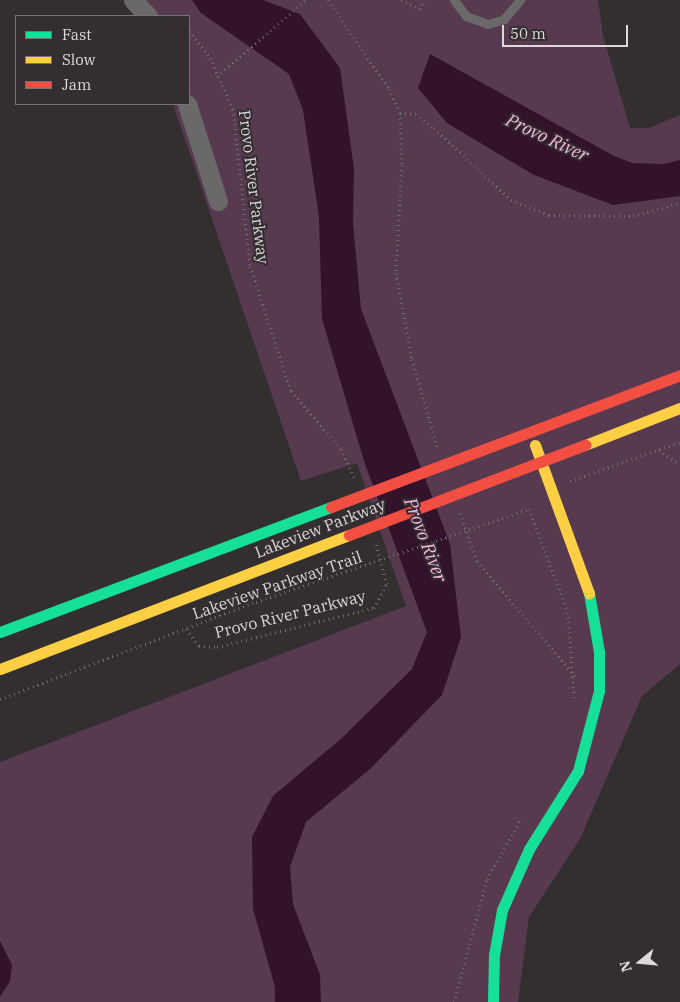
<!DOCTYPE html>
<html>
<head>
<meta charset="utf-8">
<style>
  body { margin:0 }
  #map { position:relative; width:680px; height:1002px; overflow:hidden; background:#332f31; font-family:"IBM Plex Serif",serif }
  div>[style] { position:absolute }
  .green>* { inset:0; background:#573a4f }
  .water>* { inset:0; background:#32132b }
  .path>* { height:3px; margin-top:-1.5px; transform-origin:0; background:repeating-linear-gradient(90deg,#6e6b6d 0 1px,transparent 0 5px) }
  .lane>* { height:9px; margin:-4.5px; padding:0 4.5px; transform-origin:4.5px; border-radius:4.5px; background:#6b686a }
  .street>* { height:19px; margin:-9.5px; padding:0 9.5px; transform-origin:9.5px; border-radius:9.5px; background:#6b686a }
  .fast>* { height:11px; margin:-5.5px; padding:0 5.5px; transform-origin:5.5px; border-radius:5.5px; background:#16e098 }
  .slow>* { height:11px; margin:-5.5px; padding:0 5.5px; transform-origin:5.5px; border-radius:5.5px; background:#ffcf43 }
  .jam>* { height:11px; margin:-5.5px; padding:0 5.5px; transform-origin:5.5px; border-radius:5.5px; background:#f24e42 }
  span { translate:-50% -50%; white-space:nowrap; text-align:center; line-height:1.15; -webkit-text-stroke:4px #342e32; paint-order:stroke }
  .street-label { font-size:16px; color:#ddd9db }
  .water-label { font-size:18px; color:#fbb8e7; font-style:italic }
  .legend { position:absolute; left:15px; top:15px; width:175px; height:90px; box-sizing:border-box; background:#342e32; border:1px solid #787276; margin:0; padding:6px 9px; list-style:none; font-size:15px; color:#ddd9db }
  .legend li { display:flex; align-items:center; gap:10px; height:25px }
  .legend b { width:25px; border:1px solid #787276 }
  .north { position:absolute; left:615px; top:937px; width:50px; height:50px; -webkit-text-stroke:4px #342e32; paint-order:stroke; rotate:253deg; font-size:14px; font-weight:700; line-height:20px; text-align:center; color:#ddd9db }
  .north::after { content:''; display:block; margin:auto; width:18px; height:22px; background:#ddd9db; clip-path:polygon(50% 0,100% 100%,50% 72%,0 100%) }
  .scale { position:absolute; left:502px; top:25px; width:126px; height:22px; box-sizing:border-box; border:2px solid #ddd9db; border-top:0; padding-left:6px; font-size:15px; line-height:18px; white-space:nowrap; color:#ddd9db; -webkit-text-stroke:4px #342e32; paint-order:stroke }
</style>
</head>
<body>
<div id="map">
  <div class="green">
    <div style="clip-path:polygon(137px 0,598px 0,603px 36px,630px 128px,649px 128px,680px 115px,680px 664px,642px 696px,580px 839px,529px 917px,518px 1002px,0 1002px,0 762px,406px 606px,357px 463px,301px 481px,173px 104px,189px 104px,189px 16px,143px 16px)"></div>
  </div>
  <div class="water">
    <div style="clip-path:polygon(192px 0,263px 0,300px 14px,340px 68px,354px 169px,353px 223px,361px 309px,450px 544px,461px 637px,442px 695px,370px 769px,306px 822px,290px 867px,293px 904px,320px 975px,321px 1002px,275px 1002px,275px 987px,253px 909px,252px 837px,273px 796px,343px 737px,412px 669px,427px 632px,364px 461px,322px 319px,319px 217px,303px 110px,289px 74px,201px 13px)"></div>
    <div style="clip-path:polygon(430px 54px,614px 156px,632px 163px,664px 164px,680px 160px,680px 196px,613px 205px,534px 175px,447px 123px,418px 88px)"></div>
    <div style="clip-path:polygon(0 941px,12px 965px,10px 981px,0 997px)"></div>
  </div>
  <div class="path">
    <div style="left:328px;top:0;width:108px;rotate:55.6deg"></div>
    <div style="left:389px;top:89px;width:26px;rotate:65deg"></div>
    <div style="left:400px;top:113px;width:52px;rotate:87.8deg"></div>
    <div style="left:402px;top:165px;width:108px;rotate:93.2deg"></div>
    <div style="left:396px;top:273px;width:87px;rotate:79.5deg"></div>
    <div style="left:412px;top:359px;width:91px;rotate:74deg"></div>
    <div style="left:401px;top:0;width:21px;rotate:25deg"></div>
    <div style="left:420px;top:9px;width:10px;rotate:-61deg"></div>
    <div style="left:189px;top:31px;width:34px;rotate:52deg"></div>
    <div style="left:210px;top:58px;width:56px;rotate:65.7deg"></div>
    <div style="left:233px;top:109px;width:158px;rotate:83.8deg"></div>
    <div style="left:250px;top:266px;width:132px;rotate:71.8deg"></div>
    <div style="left:291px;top:391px;width:77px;rotate:49.2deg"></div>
    <div style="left:341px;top:449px;width:31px;rotate:65deg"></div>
    <div style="left:217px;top:76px;width:117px;rotate:-40.5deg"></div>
    <div style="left:400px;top:113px;width:16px;rotate:4deg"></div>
    <div style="left:416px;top:114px;width:23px;rotate:38deg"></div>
    <div style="left:434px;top:128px;width:105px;rotate:43.1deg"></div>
    <div style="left:511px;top:200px;width:41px;rotate:21.5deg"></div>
    <div style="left:549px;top:215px;width:84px;rotate:0.7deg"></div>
    <div style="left:633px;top:216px;width:49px;rotate:-15.5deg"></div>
    <div style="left:659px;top:450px;width:25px;rotate:34deg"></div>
    <div style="left:570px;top:481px;width:117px;rotate:-19.5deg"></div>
    <div style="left:529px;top:509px;width:110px;rotate:69.3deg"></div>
    <div style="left:568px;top:612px;width:86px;rotate:86deg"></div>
    <div style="left:460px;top:513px;width:51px;rotate:70.5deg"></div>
    <div style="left:477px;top:561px;width:151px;rotate:49.6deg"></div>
    <div style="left:186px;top:629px;width:21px;rotate:53deg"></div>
    <div style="left:199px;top:646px;width:18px;rotate:3deg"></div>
    <div style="left:217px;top:647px;width:162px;rotate:-14deg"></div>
    <div style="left:374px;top:608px;width:27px;rotate:-62deg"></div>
    <div style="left:387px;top:584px;width:41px;rotate:-105.8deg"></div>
    <div style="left:0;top:699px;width:274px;rotate:-20.8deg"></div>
    <div style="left:256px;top:602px;width:288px;rotate:-18.8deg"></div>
    <div style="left:454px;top:1002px;width:127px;rotate:-75deg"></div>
    <div style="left:487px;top:879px;width:69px;rotate:-60.5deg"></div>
  </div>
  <div class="lane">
    <div style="left:454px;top:0;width:20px;rotate:53deg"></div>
    <div style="left:466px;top:16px;width:23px;rotate:20deg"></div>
    <div style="left:488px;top:24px;width:17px;rotate:-17deg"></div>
    <div style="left:504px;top:19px;width:25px;rotate:-50deg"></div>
  </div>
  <div class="street">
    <div style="left:133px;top:0;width:22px;rotate:47deg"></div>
    <div style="left:187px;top:104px;width:102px;rotate:72.3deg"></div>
  </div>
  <div class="fast">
    <div style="left:0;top:632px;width:354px;rotate:-20.7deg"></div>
    <div style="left:493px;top:1002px;width:47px;rotate:-88.8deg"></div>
    <div style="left:494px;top:955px;width:46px;rotate:-79.9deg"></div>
    <div style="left:502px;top:910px;width:67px;rotate:-66.1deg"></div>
    <div style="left:529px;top:849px;width:92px;rotate:-57.9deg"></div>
    <div style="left:578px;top:771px;width:83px;rotate:-75.3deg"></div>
    <div style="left:599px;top:691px;width:39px;rotate:-90deg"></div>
    <div style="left:599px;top:652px;width:60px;rotate:-99.6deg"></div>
  </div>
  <div class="slow">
    <div style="left:535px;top:445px;width:158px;rotate:70deg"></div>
    <div style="left:585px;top:445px;width:102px;rotate:-21.3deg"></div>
    <div style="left:0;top:669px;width:374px;rotate:-21deg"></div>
  </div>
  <div class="jam">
    <div style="left:331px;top:507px;width:373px;rotate:-20.7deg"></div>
    <div style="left:349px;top:535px;width:253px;rotate:-20.9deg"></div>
  </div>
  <div class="street-label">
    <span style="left:254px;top:187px;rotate:83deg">Provo River Parkway</span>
    <span style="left:320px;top:528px;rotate:-21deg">Lakeview Parkway</span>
    <span style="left:277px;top:585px;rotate:-19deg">Lakeview Parkway Trail</span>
    <span style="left:290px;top:614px;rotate:-14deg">Provo River Parkway</span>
  </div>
  <div class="water-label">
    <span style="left:547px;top:138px;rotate:25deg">Provo River</span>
    <span style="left:425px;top:540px;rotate:69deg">Provo River</span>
  </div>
  <ul class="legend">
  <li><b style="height:6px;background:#16e098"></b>Fast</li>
  <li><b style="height:6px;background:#ffcf43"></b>Slow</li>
  <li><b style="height:6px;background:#f24e42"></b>Jam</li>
  </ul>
  <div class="north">N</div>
  <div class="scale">50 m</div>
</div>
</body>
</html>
